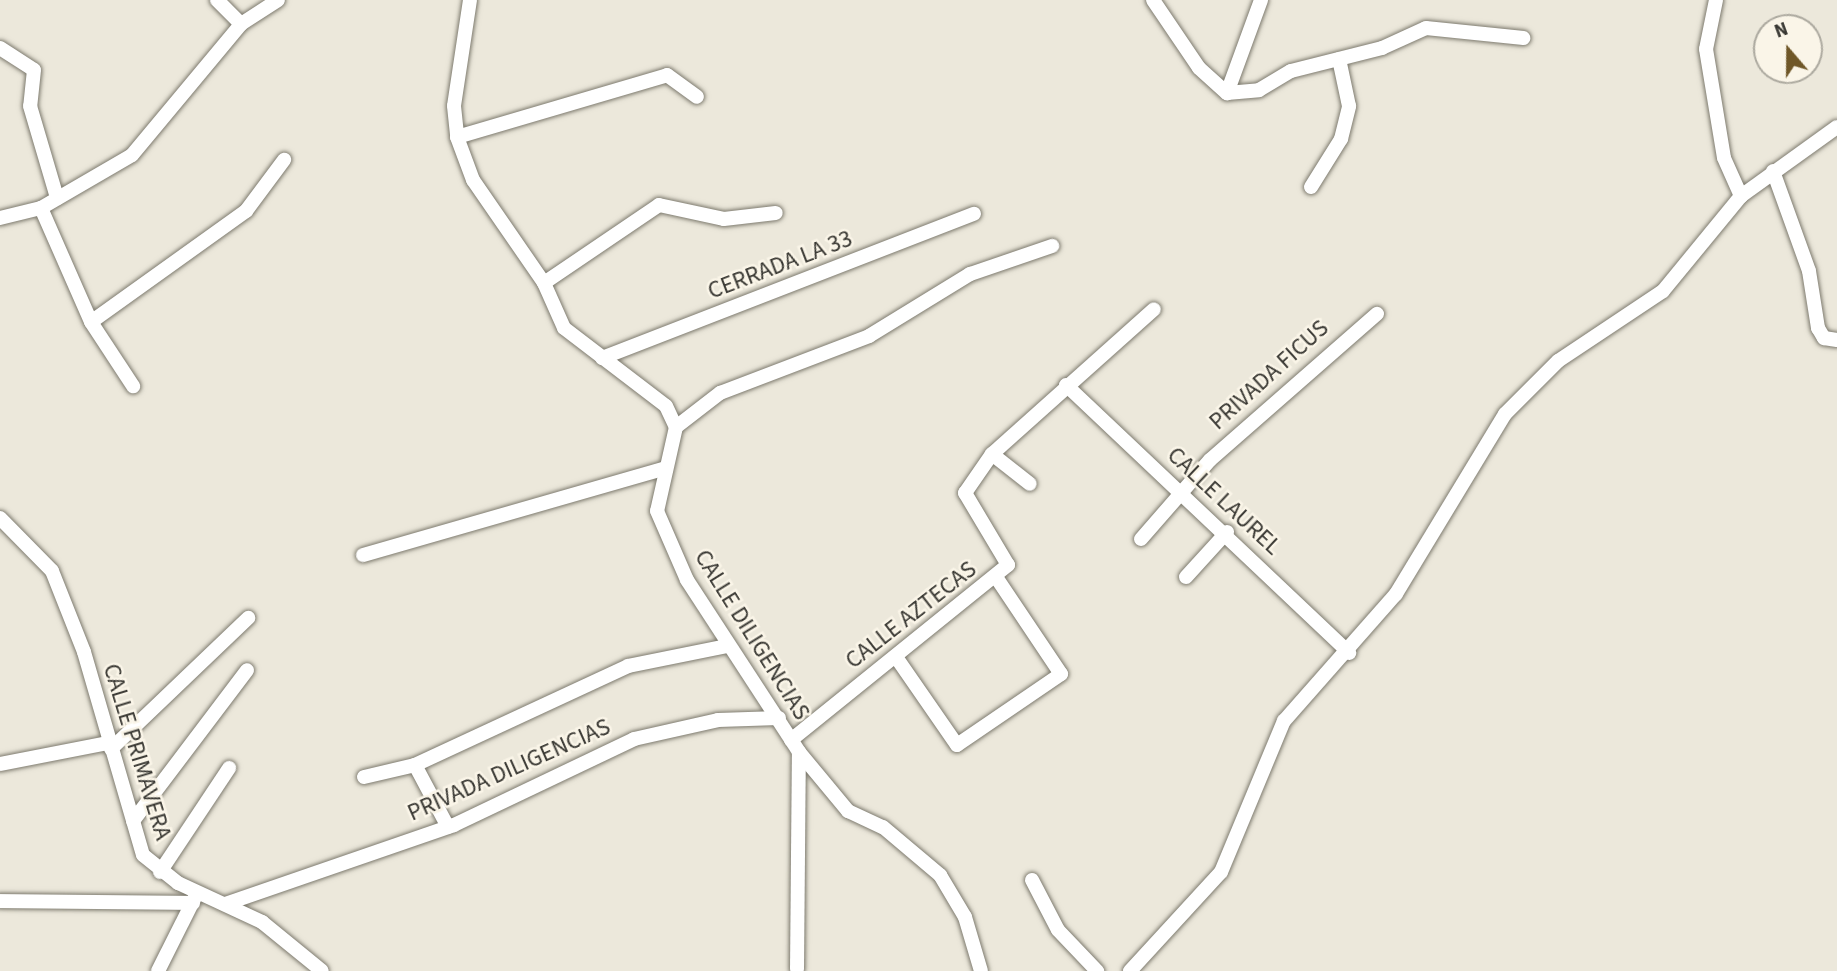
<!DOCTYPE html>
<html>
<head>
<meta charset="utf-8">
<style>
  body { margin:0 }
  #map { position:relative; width:1837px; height:971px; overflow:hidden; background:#ece8db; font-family:"Source Sans 3",sans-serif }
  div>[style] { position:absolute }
  .roads { filter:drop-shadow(0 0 2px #7d7a6e) drop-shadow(0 0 2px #7d7a6e) }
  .minor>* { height:14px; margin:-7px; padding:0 7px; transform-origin:7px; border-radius:7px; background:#fff }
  span { translate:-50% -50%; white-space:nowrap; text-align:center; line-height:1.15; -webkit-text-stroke:5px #faf5e8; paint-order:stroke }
  .street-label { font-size:24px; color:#373631 }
  .north { position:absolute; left:1753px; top:14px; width:70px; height:70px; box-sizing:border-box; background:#faf5e8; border:2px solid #aca99f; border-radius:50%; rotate:340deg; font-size:19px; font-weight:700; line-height:28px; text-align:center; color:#373631 }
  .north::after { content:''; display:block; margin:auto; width:24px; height:32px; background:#6f5728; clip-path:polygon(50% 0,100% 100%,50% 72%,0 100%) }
</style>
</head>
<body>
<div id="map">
  <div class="roads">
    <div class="minor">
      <div style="left:217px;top:0;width:34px;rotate:45deg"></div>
      <div style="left:470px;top:0;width:107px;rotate:98.6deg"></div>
      <div style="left:454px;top:106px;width:31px;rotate:84deg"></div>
      <div style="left:457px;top:137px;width:46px;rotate:69.6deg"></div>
      <div style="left:473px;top:180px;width:125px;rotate:55.4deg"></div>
      <div style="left:544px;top:283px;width:49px;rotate:66deg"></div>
      <div style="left:564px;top:328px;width:128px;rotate:37.4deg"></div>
      <div style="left:666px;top:406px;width:23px;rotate:65deg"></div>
      <div style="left:676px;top:427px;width:86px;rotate:102.7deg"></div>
      <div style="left:657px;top:511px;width:75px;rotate:66.5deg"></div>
      <div style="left:687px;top:580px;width:205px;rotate:56.9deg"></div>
      <div style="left:799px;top:752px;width:77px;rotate:50.3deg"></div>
      <div style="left:848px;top:811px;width:38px;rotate:25deg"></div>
      <div style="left:883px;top:827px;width:75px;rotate:40.1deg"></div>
      <div style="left:940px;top:875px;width:49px;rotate:59.2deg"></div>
      <div style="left:965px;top:917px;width:56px;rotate:73.5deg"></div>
      <div style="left:1153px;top:0;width:82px;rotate:55.9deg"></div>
      <div style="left:1199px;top:68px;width:38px;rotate:42deg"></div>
      <div style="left:1227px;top:93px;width:32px;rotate:-5deg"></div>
      <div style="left:1259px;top:90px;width:37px;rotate:-31deg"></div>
      <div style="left:1291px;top:71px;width:94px;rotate:-14.2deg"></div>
      <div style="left:1382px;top:48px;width:48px;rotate:-24.4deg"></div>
      <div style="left:1426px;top:28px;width:98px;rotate:5.9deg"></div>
      <div style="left:1716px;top:0;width:50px;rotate:101.5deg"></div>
      <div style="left:1706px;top:49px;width:110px;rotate:80.6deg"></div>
      <div style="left:1724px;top:158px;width:42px;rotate:65.9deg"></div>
      <div style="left:0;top:48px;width:40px;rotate:32.9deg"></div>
      <div style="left:34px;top:70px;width:36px;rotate:96deg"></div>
      <div style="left:30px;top:106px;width:96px;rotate:73.6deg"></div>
      <div style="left:1227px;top:93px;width:99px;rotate:-69.9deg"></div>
      <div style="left:457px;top:137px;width:219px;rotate:-16.4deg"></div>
      <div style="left:667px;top:75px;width:37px;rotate:36deg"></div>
      <div style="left:1773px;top:171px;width:106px;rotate:70.2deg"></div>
      <div style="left:1809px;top:271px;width:58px;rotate:81deg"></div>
      <div style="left:1818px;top:328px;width:12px;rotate:59deg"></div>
      <div style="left:1824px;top:338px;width:13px;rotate:9deg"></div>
      <div style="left:1311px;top:187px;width:57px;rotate:-58deg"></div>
      <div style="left:1341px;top:139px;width:34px;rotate:-76deg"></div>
      <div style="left:1349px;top:106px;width:48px;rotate:-102deg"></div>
      <div style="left:41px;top:208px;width:124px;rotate:66.3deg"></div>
      <div style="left:91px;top:322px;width:77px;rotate:56.7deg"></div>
      <div style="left:0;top:218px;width:42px;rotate:-13.7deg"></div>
      <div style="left:41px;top:208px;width:105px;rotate:-30.2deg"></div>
      <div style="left:132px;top:155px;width:170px;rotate:-50.2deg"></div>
      <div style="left:241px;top:24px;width:44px;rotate:-33deg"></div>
      <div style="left:544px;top:283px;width:139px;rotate:-34.1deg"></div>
      <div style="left:659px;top:205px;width:66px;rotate:12.2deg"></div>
      <div style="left:724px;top:219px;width:52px;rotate:-6.6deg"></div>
      <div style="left:91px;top:322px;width:191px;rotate:-35.6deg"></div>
      <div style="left:246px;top:211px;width:64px;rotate:-53.3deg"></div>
      <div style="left:602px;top:358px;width:399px;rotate:-21.2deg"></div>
      <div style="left:1066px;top:385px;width:390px;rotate:43.4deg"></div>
      <div style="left:676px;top:427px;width:56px;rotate:-37.7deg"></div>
      <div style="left:720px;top:393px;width:160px;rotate:-20.9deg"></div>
      <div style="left:869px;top:336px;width:119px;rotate:-31.5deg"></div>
      <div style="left:970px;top:274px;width:87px;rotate:-18.9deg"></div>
      <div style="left:992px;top:454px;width:48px;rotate:38.3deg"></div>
      <div style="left:0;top:518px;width:74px;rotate:45.5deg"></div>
      <div style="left:52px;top:571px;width:87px;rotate:68.4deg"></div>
      <div style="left:84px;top:652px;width:211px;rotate:73.8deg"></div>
      <div style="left:143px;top:855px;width:45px;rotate:38.7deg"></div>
      <div style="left:178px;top:883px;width:93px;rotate:24.9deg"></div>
      <div style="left:262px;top:922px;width:77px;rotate:39.2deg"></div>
      <div style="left:1141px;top:539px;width:105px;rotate:-48.9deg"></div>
      <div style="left:1210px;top:460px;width:222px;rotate:-41.2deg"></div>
      <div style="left:363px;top:555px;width:312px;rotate:-16deg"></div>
      <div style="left:1186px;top:577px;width:61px;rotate:-47.7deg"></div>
      <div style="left:896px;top:657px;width:107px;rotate:55.3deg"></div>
      <div style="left:957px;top:745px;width:126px;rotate:-34.3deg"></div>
      <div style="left:1061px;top:674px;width:117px;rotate:-123.8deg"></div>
      <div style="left:791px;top:740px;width:279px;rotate:-38.9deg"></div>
      <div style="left:1008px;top:565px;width:84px;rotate:-120.8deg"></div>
      <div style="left:965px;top:493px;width:47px;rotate:-55.3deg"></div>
      <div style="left:992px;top:454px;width:217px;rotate:-41.8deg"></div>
      <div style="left:111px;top:749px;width:190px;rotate:-43.7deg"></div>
      <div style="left:0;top:764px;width:110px;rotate:-11deg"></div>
      <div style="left:415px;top:765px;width:70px;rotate:62deg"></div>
      <div style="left:364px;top:777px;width:52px;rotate:-13.2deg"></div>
      <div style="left:415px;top:765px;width:235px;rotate:-24.9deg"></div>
      <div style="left:628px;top:666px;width:101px;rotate:-11.4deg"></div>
      <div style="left:133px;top:821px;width:189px;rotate:-52.9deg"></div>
      <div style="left:160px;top:872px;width:125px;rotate:-56.4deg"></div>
      <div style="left:1032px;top:880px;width:56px;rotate:62.5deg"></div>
      <div style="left:1058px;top:930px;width:57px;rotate:46.4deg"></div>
      <div style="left:0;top:901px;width:193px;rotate:0.6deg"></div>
      <div style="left:225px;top:904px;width:242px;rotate:-19deg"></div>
      <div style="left:454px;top:825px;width:199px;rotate:-25.5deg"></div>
      <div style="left:634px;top:739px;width:86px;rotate:-12.7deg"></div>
      <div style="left:718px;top:720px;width:61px;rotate:-1.9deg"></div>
      <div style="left:797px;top:969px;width:217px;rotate:-89.5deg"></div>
      <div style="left:158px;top:971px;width:83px;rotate:-63.4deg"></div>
      <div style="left:1130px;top:971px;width:134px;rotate:-47.4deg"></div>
      <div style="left:1221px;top:872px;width:164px;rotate:-67.4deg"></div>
      <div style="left:1284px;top:721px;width:169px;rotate:-48.6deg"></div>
      <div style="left:1396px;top:594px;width:210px;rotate:-58.8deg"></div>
      <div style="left:1505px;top:414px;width:75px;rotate:-45deg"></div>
      <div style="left:1558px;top:361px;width:126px;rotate:-33.7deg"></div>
      <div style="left:1663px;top:291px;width:123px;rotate:-50.6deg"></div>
      <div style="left:1741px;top:196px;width:118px;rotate:-35.7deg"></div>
    </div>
  </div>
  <div class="street-label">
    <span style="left:780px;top:265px;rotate:-21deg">CERRADA LA 33</span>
    <span style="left:1269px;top:375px;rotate:-42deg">PRIVADA FICUS</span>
    <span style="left:1224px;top:501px;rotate:43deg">CALLE LAUREL</span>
    <span style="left:911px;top:615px;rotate:-38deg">CALLE AZTECAS</span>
    <span style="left:752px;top:635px;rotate:58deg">CALLE DILIGENCIAS</span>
    <span style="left:137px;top:752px;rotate:73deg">CALLE PRIMAVERA</span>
    <span style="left:509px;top:770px;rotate:-24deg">PRIVADA DILIGENCIAS</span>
  </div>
  <div class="north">N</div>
</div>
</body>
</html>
